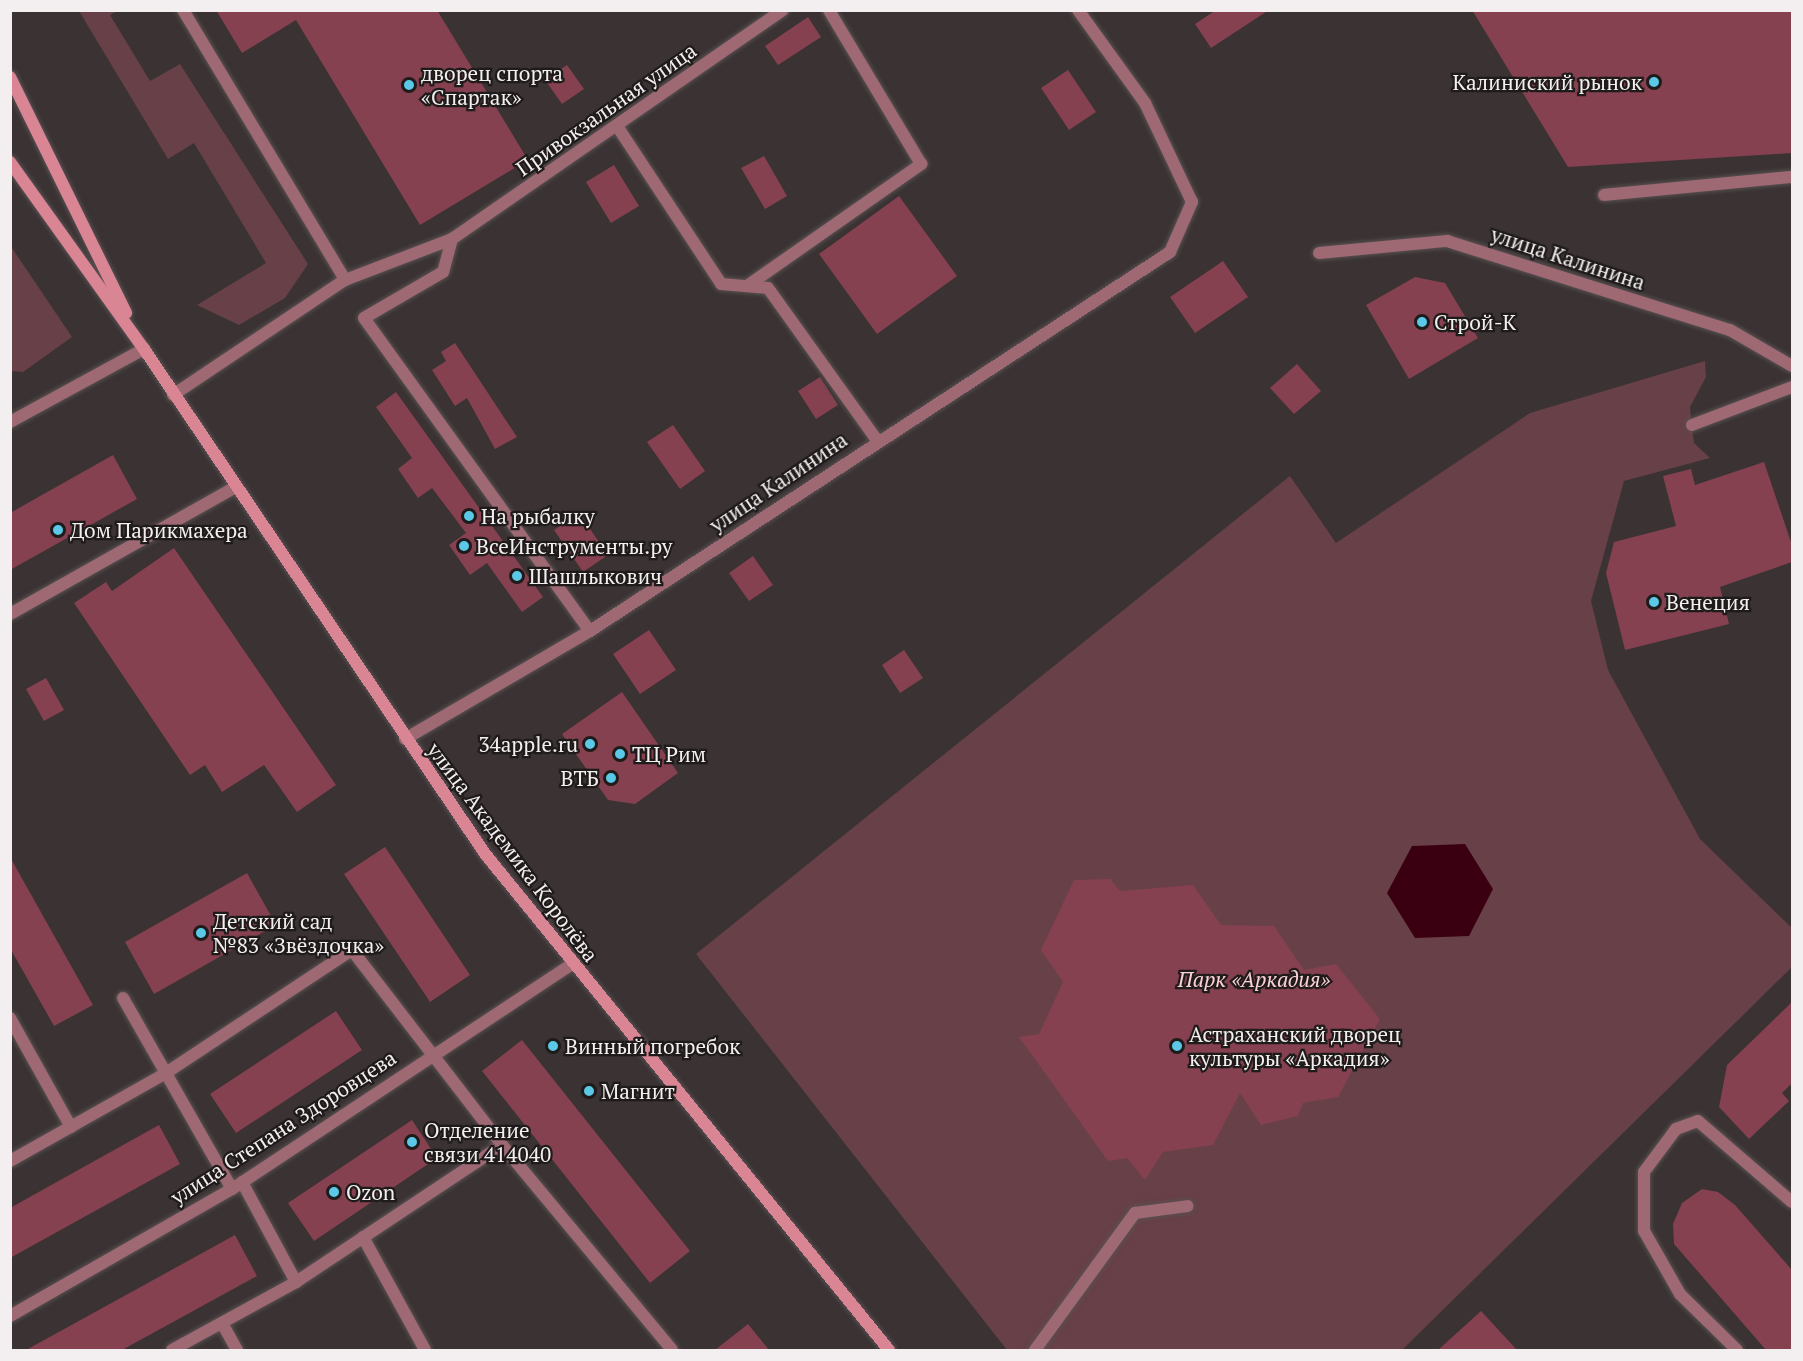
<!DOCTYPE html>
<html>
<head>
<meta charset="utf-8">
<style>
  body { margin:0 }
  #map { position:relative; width:1803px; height:1361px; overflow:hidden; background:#3a3233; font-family:"PT Serif",serif }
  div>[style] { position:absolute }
  .green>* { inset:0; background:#684047 }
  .water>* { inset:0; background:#3a0012 }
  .building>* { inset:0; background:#85414f }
  .roads { filter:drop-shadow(0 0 2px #585051) drop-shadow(0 0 2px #585051) }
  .lane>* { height:12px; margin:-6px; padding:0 6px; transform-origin:6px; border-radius:6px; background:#9e6972 }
  .street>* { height:12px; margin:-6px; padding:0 6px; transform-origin:6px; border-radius:6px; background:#9e6972 }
  .secondary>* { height:12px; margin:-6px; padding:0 6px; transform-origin:6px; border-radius:6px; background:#d98594 }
  .dots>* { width:16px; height:16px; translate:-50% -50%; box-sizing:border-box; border:3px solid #1f1b1b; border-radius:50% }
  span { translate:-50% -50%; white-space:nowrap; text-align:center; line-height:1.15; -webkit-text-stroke:4.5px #1f1b1b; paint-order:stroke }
  .poi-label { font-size:21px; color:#f3eeef }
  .left { translate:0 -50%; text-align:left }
  .right { translate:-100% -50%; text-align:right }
  .street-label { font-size:21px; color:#f3eeef }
  .park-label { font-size:21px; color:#fbd0d6; font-style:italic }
  .frame { position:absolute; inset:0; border:12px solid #f3eeef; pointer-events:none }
</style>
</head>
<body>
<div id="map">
  <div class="green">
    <div style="clip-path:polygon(79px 11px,117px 11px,110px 15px,150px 81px,180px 64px,308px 264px,285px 298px,239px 325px,197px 305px,266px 263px,194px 143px,168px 159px)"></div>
    <div style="clip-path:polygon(10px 245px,72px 337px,23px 372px,11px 371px)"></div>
    <div style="clip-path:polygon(1705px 361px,1706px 377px,1690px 407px,1694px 443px,1710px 458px,1624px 481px,1591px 601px,1608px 670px,1700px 839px,1792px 928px,1792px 967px,1402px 1350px,1007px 1350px,696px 954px,1290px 476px,1336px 543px,1530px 413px)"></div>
  </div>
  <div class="water">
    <div style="clip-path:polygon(1465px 844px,1493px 889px,1469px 936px,1415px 938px,1387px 893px,1412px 846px)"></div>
  </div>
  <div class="building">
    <div style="clip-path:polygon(216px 10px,437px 10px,528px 160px,420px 225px,296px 20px,242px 53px)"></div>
    <div style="clip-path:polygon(1216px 10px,1269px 10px,1211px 48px,1195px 24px)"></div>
    <div style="clip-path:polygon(1472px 10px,1792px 10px,1792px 153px,1568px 167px)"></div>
    <div style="clip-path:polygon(808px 17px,821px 37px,778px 65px,765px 46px)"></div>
    <div style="clip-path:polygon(567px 65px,584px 89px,562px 104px,545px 80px)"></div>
    <div style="clip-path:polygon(1068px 70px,1096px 112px,1069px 130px,1041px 88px)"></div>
    <div style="clip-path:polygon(764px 156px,787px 196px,765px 209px,741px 168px)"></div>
    <div style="clip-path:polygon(614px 165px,639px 206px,611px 223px,586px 182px)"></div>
    <div style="clip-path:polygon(899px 196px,957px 276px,877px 334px,819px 254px)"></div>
    <div style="clip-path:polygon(1223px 261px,1248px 297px,1195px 333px,1170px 297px)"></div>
    <div style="clip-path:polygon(1415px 277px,1445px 283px,1478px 338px,1409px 379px,1366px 305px)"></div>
    <div style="clip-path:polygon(455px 343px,517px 437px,495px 449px,467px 398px,455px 406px,432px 370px,446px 361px,441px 352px)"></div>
    <div style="clip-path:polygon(1297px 364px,1321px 391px,1294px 414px,1270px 388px)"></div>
    <div style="clip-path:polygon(820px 377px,838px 405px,816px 419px,798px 391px)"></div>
    <div style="clip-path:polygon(396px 392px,543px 597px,522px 612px,487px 563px,470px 575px,449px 545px,466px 533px,432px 488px,418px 498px,398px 469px,412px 458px,376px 407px)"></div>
    <div style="clip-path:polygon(673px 425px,705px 471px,680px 489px,647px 442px)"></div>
    <div style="clip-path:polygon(113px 455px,137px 499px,10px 570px,10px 513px)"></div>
    <div style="clip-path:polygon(1764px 462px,1792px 545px,1792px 562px,1720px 587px,1729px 624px,1625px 650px,1606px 573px,1614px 542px,1676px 526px,1663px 476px,1691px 469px,1695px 485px)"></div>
    <div style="clip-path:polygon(579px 513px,608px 555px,583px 572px,554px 530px)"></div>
    <div style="clip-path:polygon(174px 548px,336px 785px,297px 812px,264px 765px,222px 792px,205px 765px,190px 775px,74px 603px,106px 582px,112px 591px)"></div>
    <div style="clip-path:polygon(753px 556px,773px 585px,749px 601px,729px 573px)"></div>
    <div style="clip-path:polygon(649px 630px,676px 670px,640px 694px,613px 654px)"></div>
    <div style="clip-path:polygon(904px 650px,923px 678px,900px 693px,882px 665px)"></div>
    <div style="clip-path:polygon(46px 678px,64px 710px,44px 721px,26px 689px)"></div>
    <div style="clip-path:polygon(622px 692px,678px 773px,635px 804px,608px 800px,562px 734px)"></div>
    <div style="clip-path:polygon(385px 847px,470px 975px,430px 1002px,344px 874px)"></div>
    <div style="clip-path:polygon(10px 857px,93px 1005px,54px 1026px,10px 948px)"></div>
    <div style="clip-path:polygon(247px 873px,276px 925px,154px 994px,125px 942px)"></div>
    <div style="clip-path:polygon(1110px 879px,1120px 891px,1193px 885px,1221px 925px,1274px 926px,1304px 970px,1336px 964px,1380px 1019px,1338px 1097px,1303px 1103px,1298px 1116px,1261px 1125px,1240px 1093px,1213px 1145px,1163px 1152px,1145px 1180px,1127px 1158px,1108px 1161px,1019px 1037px,1039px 1034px,1063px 982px,1041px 950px,1074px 880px)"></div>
    <div style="clip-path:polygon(1792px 1002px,1792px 1083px,1782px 1093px,1789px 1101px,1749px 1139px,1719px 1107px,1727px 1065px)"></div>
    <div style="clip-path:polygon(336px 1011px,362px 1050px,236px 1133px,210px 1094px)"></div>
    <div style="clip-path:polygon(522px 1040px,690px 1251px,650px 1283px,482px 1071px)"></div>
    <div style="clip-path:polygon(412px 1120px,437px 1158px,314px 1241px,288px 1203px)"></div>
    <div style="clip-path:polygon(159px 1125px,180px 1164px,10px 1258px,10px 1208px)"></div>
    <div style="clip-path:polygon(1702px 1189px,1718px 1192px,1735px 1205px,1792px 1270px,1792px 1350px,1766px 1350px,1674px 1244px,1673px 1224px,1682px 1203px)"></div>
    <div style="clip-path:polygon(235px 1235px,257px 1276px,122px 1350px,26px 1350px)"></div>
    <div style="clip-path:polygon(1481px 1311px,1517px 1350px,1438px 1350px)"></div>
    <div style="clip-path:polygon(748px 1324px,769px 1350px,715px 1350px)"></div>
  </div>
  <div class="roads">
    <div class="lane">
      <div style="left:183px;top:10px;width:315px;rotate:59deg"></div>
      <div style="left:617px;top:126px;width:189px;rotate:56.6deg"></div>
      <div style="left:721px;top:284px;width:47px;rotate:4.9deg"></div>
      <div style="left:768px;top:288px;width:187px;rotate:54.4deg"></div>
      <div style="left:1604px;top:195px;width:189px;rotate:-5.5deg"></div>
      <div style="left:1319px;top:253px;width:129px;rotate:-5.4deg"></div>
      <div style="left:1447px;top:241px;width:297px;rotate:17.5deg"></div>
      <div style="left:747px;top:286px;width:213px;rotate:-35deg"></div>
      <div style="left:921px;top:164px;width:179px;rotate:-120.9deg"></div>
      <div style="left:1692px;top:425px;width:107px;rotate:-20.8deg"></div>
      <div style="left:10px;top:614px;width:258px;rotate:-29.4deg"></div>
      <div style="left:123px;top:998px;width:220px;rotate:60.3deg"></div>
      <div style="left:10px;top:1018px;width:125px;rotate:60.8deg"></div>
      <div style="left:10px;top:1161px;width:179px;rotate:-29.4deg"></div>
      <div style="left:166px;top:1073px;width:223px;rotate:-33.5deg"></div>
      <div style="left:352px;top:950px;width:246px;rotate:52.4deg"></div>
      <div style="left:502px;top:1145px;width:266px;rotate:50.3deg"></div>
      <div style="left:242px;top:1182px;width:114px;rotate:61.6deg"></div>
      <div style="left:363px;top:1237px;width:129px;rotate:61.2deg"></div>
      <div style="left:222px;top:1323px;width:31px;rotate:61deg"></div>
      <div style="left:172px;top:1350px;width:141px;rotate:-28.7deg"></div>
      <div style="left:296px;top:1282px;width:247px;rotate:-33.6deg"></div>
      <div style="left:1035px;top:1350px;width:170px;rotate:-53.9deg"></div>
      <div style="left:1135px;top:1213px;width:53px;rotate:-7.5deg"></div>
      <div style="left:1737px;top:1350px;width:80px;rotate:-135.5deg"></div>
      <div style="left:1680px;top:1294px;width:73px;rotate:-119.7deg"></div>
      <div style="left:1644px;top:1231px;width:59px;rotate:-90deg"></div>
      <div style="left:1644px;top:1172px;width:54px;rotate:-53.3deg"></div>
      <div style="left:1676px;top:1129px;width:23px;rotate:-20deg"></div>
      <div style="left:1698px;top:1121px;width:124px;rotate:40.8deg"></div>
    </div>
    <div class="street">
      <div style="left:452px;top:239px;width:34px;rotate:105deg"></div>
      <div style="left:443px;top:272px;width:91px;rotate:149.8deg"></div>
      <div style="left:364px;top:318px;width:386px;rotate:54.2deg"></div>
      <div style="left:1730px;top:330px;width:72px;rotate:30.1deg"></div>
      <div style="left:173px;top:395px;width:207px;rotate:-33.8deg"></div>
      <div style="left:345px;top:280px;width:115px;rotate:-21deg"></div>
      <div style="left:452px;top:239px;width:402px;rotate:-34.7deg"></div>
      <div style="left:10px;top:422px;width:153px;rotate:-28.6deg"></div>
      <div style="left:405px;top:739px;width:214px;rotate:-30.3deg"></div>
      <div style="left:590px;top:631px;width:693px;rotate:-33.16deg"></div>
      <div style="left:1170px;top:252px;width:55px;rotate:-66.3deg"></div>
      <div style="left:1192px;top:202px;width:110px;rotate:-115.4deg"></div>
      <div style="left:1145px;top:103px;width:115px;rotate:-125.8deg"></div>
      <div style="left:10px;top:1316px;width:256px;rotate:-29.8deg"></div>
      <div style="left:232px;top:1189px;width:406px;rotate:-33.5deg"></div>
    </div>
    <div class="secondary">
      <div style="left:10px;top:77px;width:263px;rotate:63.8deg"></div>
      <div style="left:10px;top:162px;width:230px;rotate:54.4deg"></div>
      <div style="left:144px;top:349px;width:611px;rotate:55.95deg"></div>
      <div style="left:486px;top:855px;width:638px;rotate:50.85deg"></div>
    </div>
  </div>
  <div class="dots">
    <div style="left:1654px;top:82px;background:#5ac8e6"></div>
    <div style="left:409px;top:85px;background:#5ac8e6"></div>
    <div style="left:1422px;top:322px;background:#5ac8e6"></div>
    <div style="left:469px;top:516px;background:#5ac8e6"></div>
    <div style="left:58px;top:530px;background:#5ac8e6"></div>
    <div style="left:464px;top:546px;background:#5ac8e6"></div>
    <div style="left:517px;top:576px;background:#5ac8e6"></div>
    <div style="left:1654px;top:602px;background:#5ac8e6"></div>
    <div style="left:590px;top:744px;background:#5ac8e6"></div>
    <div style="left:620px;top:754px;background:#5ac8e6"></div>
    <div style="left:611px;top:778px;background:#5ac8e6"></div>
    <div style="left:201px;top:933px;background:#5ac8e6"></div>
    <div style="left:553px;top:1046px;background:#5ac8e6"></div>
    <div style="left:1177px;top:1046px;background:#5ac8e6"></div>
    <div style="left:589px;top:1091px;background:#5ac8e6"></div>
    <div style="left:412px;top:1142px;background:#5ac8e6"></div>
    <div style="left:334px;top:1192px;background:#5ac8e6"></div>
  </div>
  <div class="poi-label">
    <span class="left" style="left:421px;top:85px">дворец спорта<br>«Спартак»</span>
    <span class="right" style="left:1642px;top:82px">Калиниский рынок</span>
    <span class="left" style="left:1434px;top:322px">Строй-К</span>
    <span class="left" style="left:481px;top:516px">На рыбалку</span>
    <span class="left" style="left:70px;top:530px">Дом Парикмахера</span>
    <span class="left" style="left:476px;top:546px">ВсеИнструменты.ру</span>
    <span class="left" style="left:529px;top:576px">Шашлыкович</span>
    <span class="left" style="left:1666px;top:602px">Венеция</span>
    <span class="right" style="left:578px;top:744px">34apple.ru</span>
    <span class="left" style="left:632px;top:754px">ТЦ Рим</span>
    <span class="right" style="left:599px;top:778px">ВТБ</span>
    <span class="left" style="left:213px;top:933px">Детский сад<br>№83 «Звёздочка»</span>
    <span class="left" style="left:1189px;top:1046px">Астраханский дворец<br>культуры «Аркадия»</span>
    <span class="left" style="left:565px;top:1046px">Винный погребок</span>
    <span class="left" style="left:601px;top:1091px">Магнит</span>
    <span class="left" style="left:424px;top:1142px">Отделение<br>связи 414040</span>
    <span class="left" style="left:346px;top:1192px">Ozon</span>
  </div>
  <div class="street-label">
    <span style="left:606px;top:109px;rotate:-35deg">Привокзальная улица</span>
    <span style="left:1568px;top:258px;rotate:18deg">улица Калинина</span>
    <span style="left:778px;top:482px;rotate:-34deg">улица Калинина</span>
    <span style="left:513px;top:852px;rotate:53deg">улица Академика Королёва</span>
    <span style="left:283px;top:1127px;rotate:-33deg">улица Степана Здоровцева</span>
  </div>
  <div class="park-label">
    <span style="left:1254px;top:979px">Парк «Аркадия»</span>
  </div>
  <div class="frame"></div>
</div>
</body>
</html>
